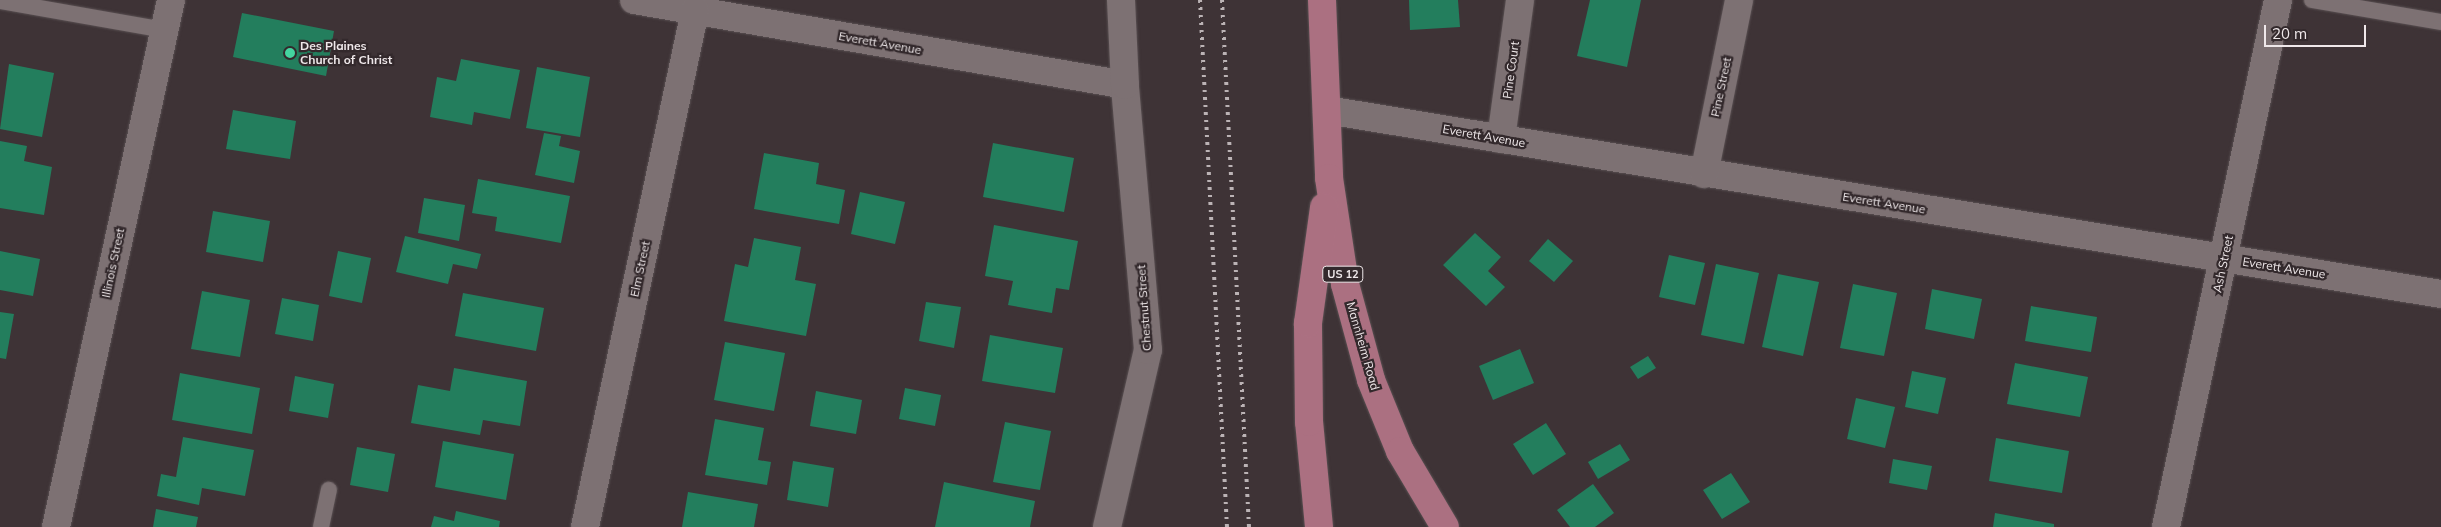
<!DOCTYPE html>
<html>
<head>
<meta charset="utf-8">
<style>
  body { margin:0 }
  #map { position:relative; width:2441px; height:527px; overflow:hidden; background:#3e3336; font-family:Mulish,sans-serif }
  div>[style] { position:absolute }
  .building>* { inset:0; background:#237e5d }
  .roads { filter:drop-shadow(0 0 1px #595052) drop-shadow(0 0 1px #595052) }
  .lane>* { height:16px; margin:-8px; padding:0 8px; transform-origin:8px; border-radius:8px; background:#7d7173 }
  .street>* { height:28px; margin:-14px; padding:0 14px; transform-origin:14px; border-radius:14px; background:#7d7173 }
  .primary>* { height:28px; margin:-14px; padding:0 14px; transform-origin:14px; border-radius:14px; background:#ab7081 }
  .rail>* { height:4px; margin-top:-2px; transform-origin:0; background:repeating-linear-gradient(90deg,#bbb3b5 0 2.5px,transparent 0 7.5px) }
  .dots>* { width:14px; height:14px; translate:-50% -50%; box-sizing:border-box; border:2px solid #33292c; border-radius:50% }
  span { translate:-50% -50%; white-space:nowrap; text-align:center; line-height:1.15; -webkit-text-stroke:4.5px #33292c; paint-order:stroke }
  .shield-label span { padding:1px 4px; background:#33292c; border:1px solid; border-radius:4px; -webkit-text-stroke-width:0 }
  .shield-label { font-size:11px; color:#efe8ea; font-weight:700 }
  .street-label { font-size:12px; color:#efe8ea }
  .poi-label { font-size:12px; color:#efe8ea; font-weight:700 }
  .left { translate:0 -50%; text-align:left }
  .scale { position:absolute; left:2264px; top:25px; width:102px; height:22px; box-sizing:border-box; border:2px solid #efe8ea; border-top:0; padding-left:6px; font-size:15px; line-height:18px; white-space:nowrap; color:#efe8ea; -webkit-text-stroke:4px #33292c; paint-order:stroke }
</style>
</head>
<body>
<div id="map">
  <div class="building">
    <div style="clip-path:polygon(1409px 0,1458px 0,1460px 27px,1410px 30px)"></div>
    <div style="clip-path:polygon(1590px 0,1641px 0,1627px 67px,1577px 56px)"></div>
    <div style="clip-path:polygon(242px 13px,334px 31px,326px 76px,233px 57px)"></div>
    <div style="clip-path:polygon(461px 59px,520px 70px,510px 119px,474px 112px,472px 125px,430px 117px,437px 77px,456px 81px)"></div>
    <div style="clip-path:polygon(9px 64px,54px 73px,42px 137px,0 129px)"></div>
    <div style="clip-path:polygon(537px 67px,590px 77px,580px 137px,526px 128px)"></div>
    <div style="clip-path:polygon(233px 110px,296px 121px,290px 159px,226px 149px)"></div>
    <div style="clip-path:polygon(544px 133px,561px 136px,559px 146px,580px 151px,574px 183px,535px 175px)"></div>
    <div style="clip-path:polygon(0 141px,27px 146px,24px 161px,52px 167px,44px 215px,0 208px)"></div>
    <div style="clip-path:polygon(993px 143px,1074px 158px,1064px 212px,983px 197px)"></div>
    <div style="clip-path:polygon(764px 153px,819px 163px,816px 184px,845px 190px,839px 224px,754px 209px)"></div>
    <div style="clip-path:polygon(478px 179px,570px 196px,561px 243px,495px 231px,497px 217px,472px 213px)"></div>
    <div style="clip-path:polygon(860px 192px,905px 202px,895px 244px,851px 234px)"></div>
    <div style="clip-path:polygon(424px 198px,465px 205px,459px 241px,418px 233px)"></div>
    <div style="clip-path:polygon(213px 211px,270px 221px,263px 262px,206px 252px)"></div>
    <div style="clip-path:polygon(994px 225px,1078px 241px,1069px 290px,1056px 288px,1052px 313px,1008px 305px,1013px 281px,985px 276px)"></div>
    <div style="clip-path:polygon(1475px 233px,1501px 257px,1488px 271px,1505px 287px,1486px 306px,1443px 265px)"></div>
    <div style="clip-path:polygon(405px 236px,481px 254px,477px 269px,453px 264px,448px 284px,396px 272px)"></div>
    <div style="clip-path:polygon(754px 238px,801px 247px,795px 280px,816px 284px,806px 336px,724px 321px,735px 264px,748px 267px)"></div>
    <div style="clip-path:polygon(1548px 239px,1573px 261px,1554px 282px,1529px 261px)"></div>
    <div style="clip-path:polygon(0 251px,40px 259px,33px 296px,0 290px)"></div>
    <div style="clip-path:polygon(338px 251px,371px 258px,362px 303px,329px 296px)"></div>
    <div style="clip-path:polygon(1669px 255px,1705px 263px,1695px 305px,1659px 297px)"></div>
    <div style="clip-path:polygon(1716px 264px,1759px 273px,1744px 344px,1701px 335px)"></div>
    <div style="clip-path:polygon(1778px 274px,1819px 282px,1803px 356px,1762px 347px)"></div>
    <div style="clip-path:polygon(1853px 284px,1897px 293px,1884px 356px,1840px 348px)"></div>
    <div style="clip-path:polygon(1932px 289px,1982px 299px,1974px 339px,1925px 329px)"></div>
    <div style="clip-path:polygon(202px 291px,250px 300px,240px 357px,191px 349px)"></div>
    <div style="clip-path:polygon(463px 293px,544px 308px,536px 351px,455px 336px)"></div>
    <div style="clip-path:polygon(282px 298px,319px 305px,313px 341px,275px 334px)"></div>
    <div style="clip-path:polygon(926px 302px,961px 307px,954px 348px,919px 341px)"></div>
    <div style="clip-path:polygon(2031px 306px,2097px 317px,2091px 352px,2025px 341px)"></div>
    <div style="clip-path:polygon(0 312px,14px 314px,6px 359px,0 358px)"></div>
    <div style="clip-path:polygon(990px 335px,1063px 348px,1055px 393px,982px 381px)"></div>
    <div style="clip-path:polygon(725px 342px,785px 353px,774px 411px,714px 400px)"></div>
    <div style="clip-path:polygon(1520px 349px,1534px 383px,1493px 400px,1479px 366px)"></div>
    <div style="clip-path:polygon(1648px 356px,1656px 368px,1638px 379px,1630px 367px)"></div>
    <div style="clip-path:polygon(2015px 363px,2088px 377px,2080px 417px,2007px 404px)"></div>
    <div style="clip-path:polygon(454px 368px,527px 381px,520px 426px,483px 420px,480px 435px,411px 423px,418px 385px,450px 391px)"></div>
    <div style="clip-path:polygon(1912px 371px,1946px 378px,1938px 414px,1905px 407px)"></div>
    <div style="clip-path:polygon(180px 373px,260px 388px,252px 434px,172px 420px)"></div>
    <div style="clip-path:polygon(295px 376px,334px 384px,328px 418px,289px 411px)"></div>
    <div style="clip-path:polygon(905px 388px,941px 395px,935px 426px,899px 419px)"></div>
    <div style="clip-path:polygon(816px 391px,862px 400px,856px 434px,810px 426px)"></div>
    <div style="clip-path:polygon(1856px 398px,1895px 407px,1885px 448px,1847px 439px)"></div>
    <div style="clip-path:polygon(715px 419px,764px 428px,758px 460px,771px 462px,767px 485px,705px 475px)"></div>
    <div style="clip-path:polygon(1005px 422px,1051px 431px,1040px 490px,993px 482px)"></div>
    <div style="clip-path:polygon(1546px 423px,1566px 454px,1533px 475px,1513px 444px)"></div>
    <div style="clip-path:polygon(183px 437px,254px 450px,245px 496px,202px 488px,199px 505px,157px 496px,161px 474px,176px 477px)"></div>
    <div style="clip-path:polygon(1996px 438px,2069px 451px,2062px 493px,1989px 481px)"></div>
    <div style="clip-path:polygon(443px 441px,514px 454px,506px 500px,435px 487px)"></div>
    <div style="clip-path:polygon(1620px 444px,1630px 460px,1598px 479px,1588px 462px)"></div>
    <div style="clip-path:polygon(357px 447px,395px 454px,388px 492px,350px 485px)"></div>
    <div style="clip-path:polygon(1893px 459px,1932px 466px,1927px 490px,1889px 483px)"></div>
    <div style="clip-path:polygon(793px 461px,834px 468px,828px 507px,787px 500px)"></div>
    <div style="clip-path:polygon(1731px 473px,1750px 502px,1722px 519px,1703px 490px)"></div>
    <div style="clip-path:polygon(944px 482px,1035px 501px,1030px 527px,935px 527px)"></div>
    <div style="clip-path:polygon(1593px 484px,1614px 513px,1595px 527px,1570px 527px,1557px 510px)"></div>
    <div style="clip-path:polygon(688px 492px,758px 504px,754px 527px,682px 527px)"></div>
    <div style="clip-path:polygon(156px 509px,198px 517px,196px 527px,153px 527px)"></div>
    <div style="clip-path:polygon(456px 511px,500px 521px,499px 527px,431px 527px,434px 516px,454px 521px)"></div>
    <div style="clip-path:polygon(1995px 513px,2054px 524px,2054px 527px,1993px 527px)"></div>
  </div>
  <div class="roads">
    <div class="lane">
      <div style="left:2312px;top:0;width:131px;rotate:9.7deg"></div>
      <div style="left:0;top:1px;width:167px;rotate:10deg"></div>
      <div style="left:321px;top:527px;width:38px;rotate:-78deg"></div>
    </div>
    <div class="street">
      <div style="left:634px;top:0;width:498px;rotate:9.8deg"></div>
      <div style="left:1327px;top:110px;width:1129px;rotate:9.38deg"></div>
      <div style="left:1501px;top:139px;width:140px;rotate:-82.2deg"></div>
      <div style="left:1704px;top:174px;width:177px;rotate:-78.6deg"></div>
      <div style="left:56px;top:527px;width:539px;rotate:-77.69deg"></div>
      <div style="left:585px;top:527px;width:528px;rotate:-77.97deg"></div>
      <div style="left:1107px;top:527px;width:182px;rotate:-77deg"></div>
      <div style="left:1148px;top:350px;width:266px;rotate:-95deg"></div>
      <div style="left:1125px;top:85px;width:85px;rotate:-92.7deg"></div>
      <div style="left:2166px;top:527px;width:539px;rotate:-78deg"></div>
    </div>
    <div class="primary">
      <div style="left:1322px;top:0;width:178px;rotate:87.7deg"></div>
      <div style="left:1329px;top:178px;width:107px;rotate:81.4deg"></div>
      <div style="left:1345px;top:284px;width:99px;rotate:74.8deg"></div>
      <div style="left:1371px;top:380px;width:77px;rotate:67.8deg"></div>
      <div style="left:1400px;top:451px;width:88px;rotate:59.4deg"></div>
      <div style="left:1319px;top:527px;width:105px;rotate:-95.4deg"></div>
      <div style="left:1309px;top:422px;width:99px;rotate:-90.6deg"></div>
      <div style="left:1308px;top:323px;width:117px;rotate:-82.1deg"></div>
    </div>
  </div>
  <div class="rail">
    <div style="left:1200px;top:0;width:528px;rotate:87.07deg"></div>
    <div style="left:1222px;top:0;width:528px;rotate:87.07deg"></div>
  </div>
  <div class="dots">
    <div style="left:290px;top:53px;background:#44d49f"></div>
  </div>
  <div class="shield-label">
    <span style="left:1343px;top:274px">US 12</span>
  </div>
  <div class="street-label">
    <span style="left:880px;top:43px;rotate:10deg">Everett Avenue</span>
    <span style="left:1511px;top:70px;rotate:-82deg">Pine Court</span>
    <span style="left:1721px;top:87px;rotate:-78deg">Pine Street</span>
    <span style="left:1484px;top:136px;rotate:10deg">Everett Avenue</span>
    <span style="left:1884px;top:203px;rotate:9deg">Everett Avenue</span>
    <span style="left:113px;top:263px;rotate:-78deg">Illinois Street</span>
    <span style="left:2223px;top:264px;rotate:-78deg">Ash Street</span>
    <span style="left:2284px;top:268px;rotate:9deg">Everett Avenue</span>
    <span style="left:640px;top:269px;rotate:-78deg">Elm Street</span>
    <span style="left:1144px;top:308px;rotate:-94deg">Chestnut Street</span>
    <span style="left:1363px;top:346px;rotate:74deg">Mannheim Road</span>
  </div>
  <div class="poi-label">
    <span class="left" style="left:300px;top:53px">Des Plaines<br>Church of Christ</span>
  </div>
  <div class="scale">20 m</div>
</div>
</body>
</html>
